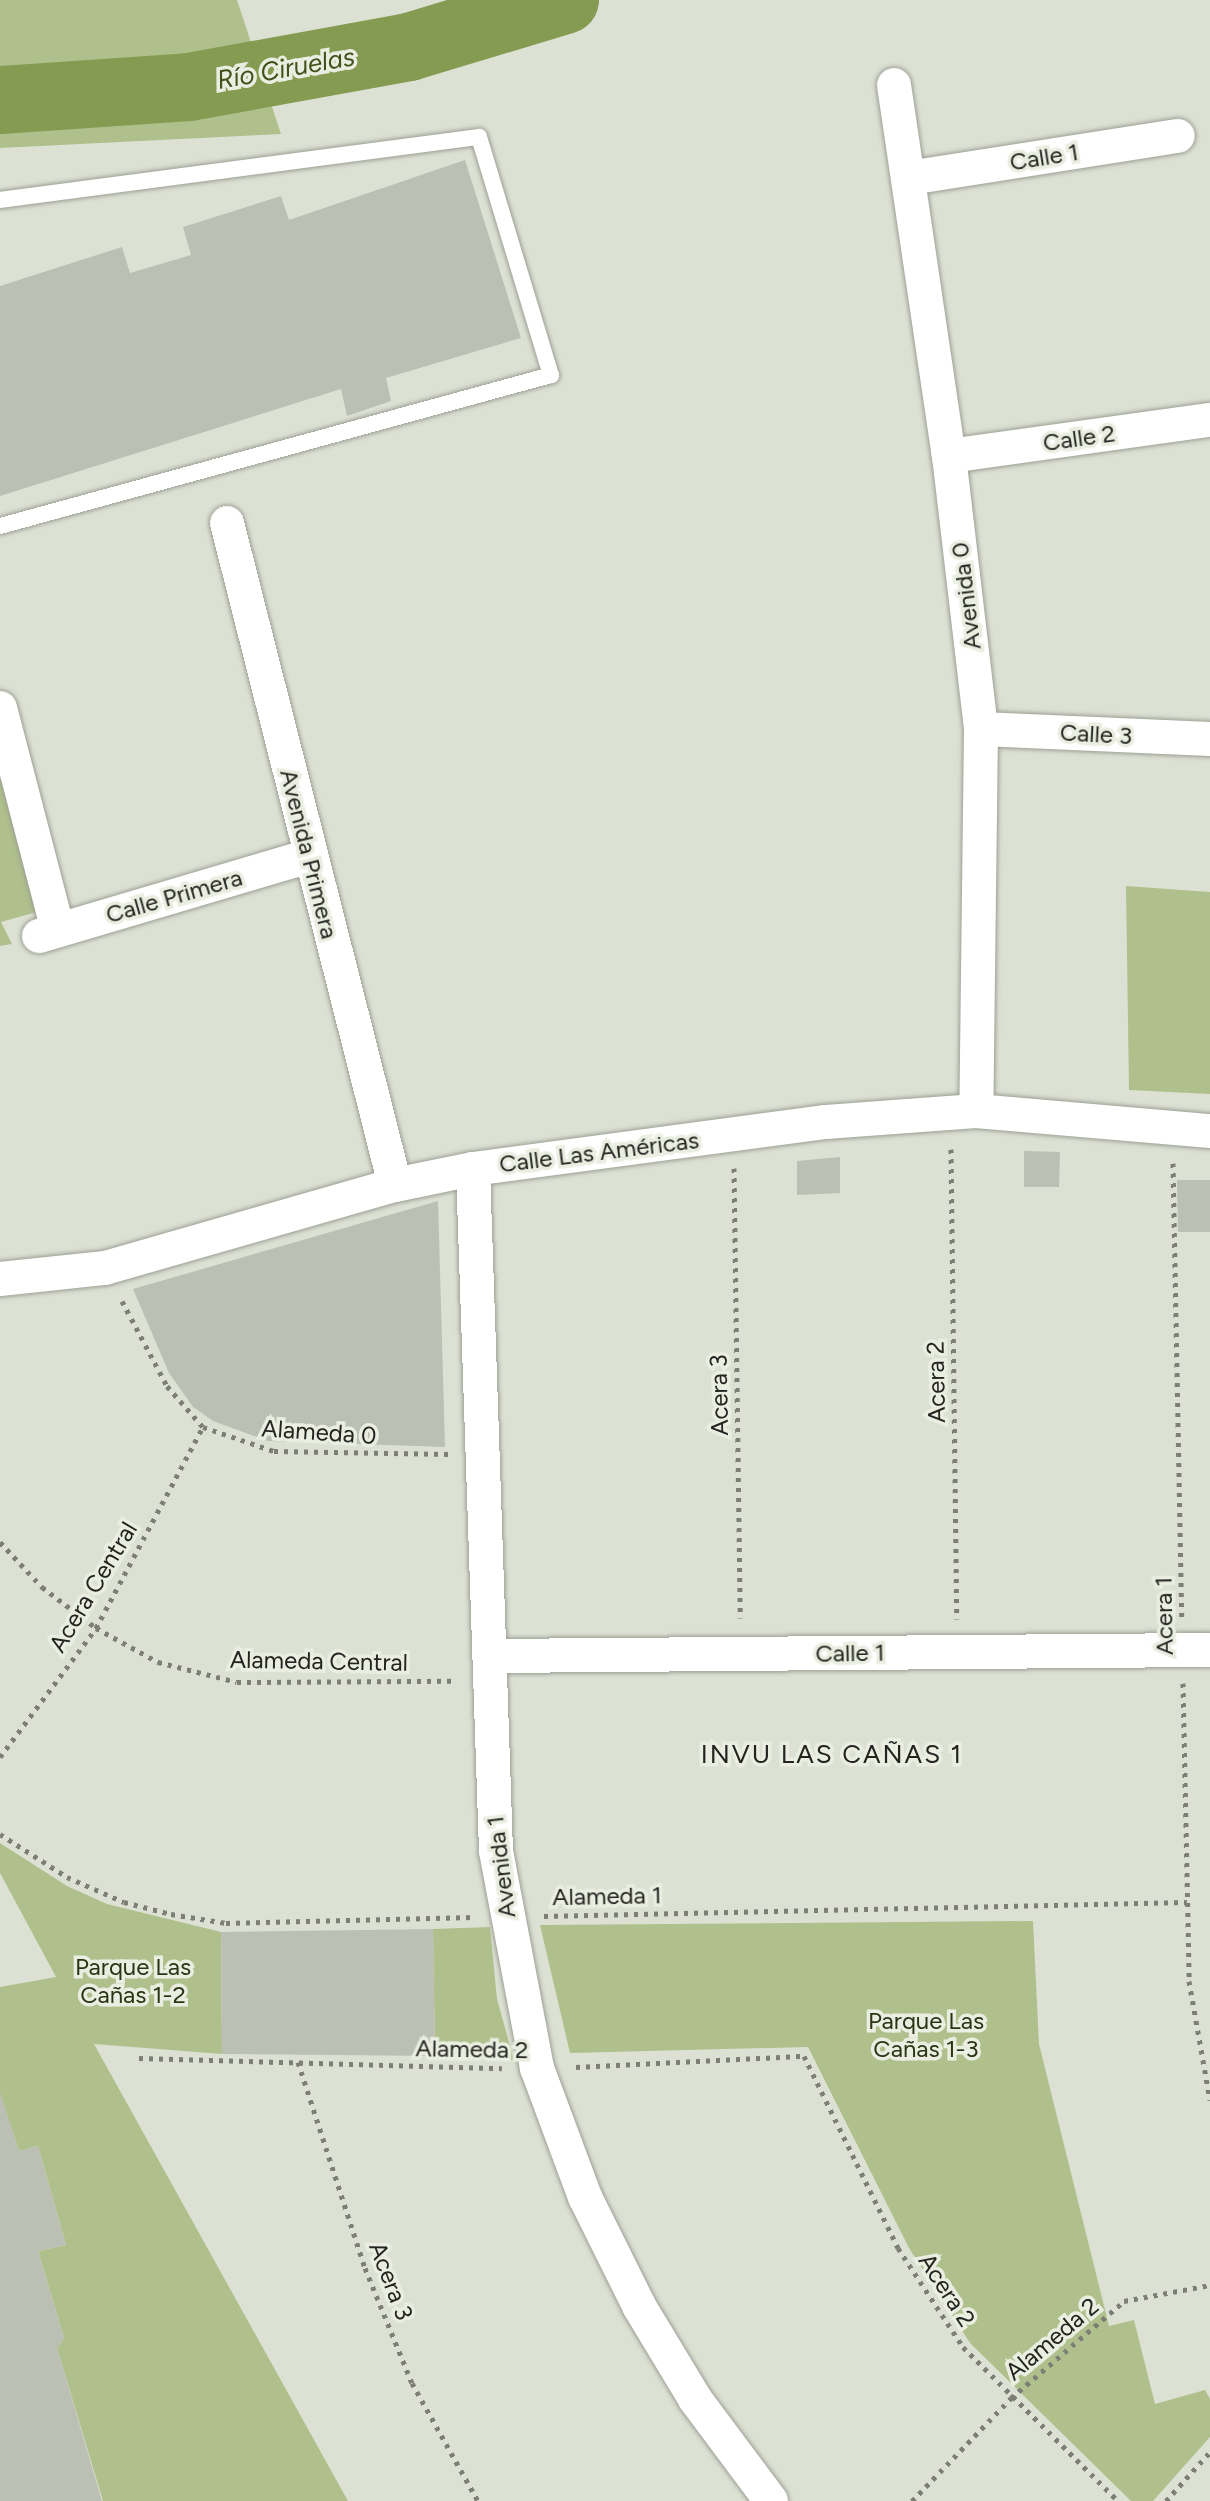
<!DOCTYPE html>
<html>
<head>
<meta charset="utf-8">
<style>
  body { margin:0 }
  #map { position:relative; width:1210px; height:2501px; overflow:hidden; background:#dde1d4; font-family:Figtree,sans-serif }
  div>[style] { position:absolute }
  .green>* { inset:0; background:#afc08c }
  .river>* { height:68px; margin:-34px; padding:0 34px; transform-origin:34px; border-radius:34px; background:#859b51 }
  .building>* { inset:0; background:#bcc0b4 }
  .path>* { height:5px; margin-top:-2.5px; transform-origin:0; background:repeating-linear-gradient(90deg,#7d7f77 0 4px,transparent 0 10px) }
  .roads { filter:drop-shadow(0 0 2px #9ca094) drop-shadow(0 0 2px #9ca094) }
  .service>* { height:16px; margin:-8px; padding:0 8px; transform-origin:8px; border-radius:8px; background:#fff }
  .minor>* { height:34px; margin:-17px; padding:0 17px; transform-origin:17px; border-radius:17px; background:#fff }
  span { translate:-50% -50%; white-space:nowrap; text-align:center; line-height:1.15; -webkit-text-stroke:7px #eaeee1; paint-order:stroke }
  .street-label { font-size:24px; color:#232420 }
  .park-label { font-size:24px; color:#2b3414 }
  .water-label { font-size:26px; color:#42501a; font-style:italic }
  .neighbourhood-label { font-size:26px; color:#232420; letter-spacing:2px }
</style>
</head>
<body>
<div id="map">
  <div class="green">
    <div style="clip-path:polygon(0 0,237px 0,281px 134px,0 148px)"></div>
    <div style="clip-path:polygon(0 754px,40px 911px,1px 922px,12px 944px,0 946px)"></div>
    <div style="clip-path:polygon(1126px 886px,1210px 892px,1210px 1094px,1129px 1090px)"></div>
    <div style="clip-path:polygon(0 1843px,67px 1886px,107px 1904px,221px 1932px,222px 2054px,94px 2044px,348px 2501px,103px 2501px,57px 2348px,64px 2338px,38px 2251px,66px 2245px,38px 2146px,19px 2151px,0 2094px,0 1987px,56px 1977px,0 1873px)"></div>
    <div style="clip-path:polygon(1033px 1921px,1039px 2044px,1109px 2326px,1134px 2320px,1155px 2404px,1205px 2390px,1210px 2399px,1210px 2437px,1153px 2501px,1131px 2501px,970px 2343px,909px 2248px,808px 2047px,570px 2053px,540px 1925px)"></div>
    <div style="clip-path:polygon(490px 1927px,497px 1999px,514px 2060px,435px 2056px,433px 1929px)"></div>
  </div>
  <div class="river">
    <div style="left:0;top:100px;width:189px;rotate:-3.9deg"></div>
    <div style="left:189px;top:87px;width:224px;rotate:-10.3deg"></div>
    <div style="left:409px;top:47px;width:163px;rotate:-16.8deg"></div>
  </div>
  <div class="building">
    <div style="clip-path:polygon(465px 160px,521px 338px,386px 378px,391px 401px,347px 416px,341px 389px,0 496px,0 286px,122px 247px,130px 273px,191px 255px,183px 227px,281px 196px,289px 220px)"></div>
    <div style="clip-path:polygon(1024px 1151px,1060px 1152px,1059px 1187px,1024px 1187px)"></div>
    <div style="clip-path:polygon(840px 1157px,840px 1193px,797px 1195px,797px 1161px)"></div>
    <div style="clip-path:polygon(1177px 1180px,1210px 1180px,1210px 1232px,1178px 1232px)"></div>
    <div style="clip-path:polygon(438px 1201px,445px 1447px,268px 1441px,213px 1421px,193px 1407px,169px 1373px,133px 1289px)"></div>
    <div style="clip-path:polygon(433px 1929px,435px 2056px,222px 2054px,221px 1932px)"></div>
    <div style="clip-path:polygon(0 2092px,19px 2151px,38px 2146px,66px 2245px,38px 2251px,64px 2338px,57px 2348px,102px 2501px,0 2501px)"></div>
  </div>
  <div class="path">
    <div style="left:951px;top:1149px;width:470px;rotate:89.3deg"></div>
    <div style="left:1173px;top:1163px;width:454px;rotate:88.9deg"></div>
    <div style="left:734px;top:1168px;width:450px;rotate:89.2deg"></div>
    <div style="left:122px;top:1301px;width:96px;rotate:62.1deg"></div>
    <div style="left:167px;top:1386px;width:55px;rotate:48.7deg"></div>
    <div style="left:203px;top:1427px;width:75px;rotate:18.7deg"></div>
    <div style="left:274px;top:1451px;width:175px;rotate:1deg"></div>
    <div style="left:0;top:1542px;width:62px;rotate:47deg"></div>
    <div style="left:42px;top:1587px;width:68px;rotate:37.2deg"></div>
    <div style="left:96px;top:1628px;width:71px;rotate:28.7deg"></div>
    <div style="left:158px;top:1662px;width:81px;rotate:14.2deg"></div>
    <div style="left:237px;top:1682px;width:217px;rotate:-0.3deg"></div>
    <div style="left:1183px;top:1683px;width:298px;rotate:88.8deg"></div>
    <div style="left:1189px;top:1981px;width:121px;rotate:80deg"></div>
    <div style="left:0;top:1757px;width:161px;rotate:-53.3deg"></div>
    <div style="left:96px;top:1628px;width:228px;rotate:-62deg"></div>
    <div style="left:0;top:1834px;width:80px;rotate:32.7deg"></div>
    <div style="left:67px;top:1877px;width:62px;rotate:23.7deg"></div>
    <div style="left:124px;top:1902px;width:49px;rotate:14.3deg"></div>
    <div style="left:171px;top:1914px;width:56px;rotate:9.3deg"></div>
    <div style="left:226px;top:1923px;width:248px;rotate:-1.4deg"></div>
    <div style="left:544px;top:1916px;width:643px;rotate:-1.25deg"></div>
    <div style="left:139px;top:2058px;width:363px;rotate:1.6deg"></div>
    <div style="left:298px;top:2062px;width:217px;rotate:72deg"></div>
    <div style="left:365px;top:2268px;width:124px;rotate:67.8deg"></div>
    <div style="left:412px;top:2383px;width:135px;rotate:60.8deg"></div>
    <div style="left:576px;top:2067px;width:228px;rotate:-2.8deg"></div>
    <div style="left:804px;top:2056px;width:214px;rotate:63.9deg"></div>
    <div style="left:898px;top:2248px;width:118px;rotate:56.7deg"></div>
    <div style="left:963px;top:2347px;width:218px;rotate:44.8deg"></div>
    <div style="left:912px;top:2501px;width:143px;rotate:-46.1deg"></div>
    <div style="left:1011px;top:2398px;width:149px;rotate:-40.6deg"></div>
    <div style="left:1124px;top:2301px;width:87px;rotate:-10.5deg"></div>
    <div style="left:1166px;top:2501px;width:66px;rotate:-48.1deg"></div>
  </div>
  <div class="roads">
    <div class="service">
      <div style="left:0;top:200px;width:483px;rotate:-7.5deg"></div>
      <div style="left:479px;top:137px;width:249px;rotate:73.2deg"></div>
      <div style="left:551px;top:375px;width:571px;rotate:164.67deg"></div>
    </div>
    <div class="minor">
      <div style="left:894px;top:85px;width:375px;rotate:81.6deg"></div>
      <div style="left:949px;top:456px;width:275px;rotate:83.3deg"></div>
      <div style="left:981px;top:729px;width:382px;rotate:90.7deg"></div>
      <div style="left:909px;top:178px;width:272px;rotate:-8.9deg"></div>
      <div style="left:949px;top:456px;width:263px;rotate:-7.9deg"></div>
      <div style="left:227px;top:523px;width:683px;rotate:75.76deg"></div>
      <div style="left:0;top:708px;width:229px;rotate:75.4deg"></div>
      <div style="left:981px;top:729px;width:229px;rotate:2.5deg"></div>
      <div style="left:39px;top:936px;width:282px;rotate:-16.5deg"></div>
      <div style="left:473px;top:1169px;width:682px;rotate:88.07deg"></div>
      <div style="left:496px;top:1851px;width:221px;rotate:79.3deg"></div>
      <div style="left:537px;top:2068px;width:138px;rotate:69.6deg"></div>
      <div style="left:585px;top:2197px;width:122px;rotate:63.6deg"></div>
      <div style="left:639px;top:2306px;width:109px;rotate:58.9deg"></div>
      <div style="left:695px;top:2399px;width:127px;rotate:53.3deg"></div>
      <div style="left:0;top:1279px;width:106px;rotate:-6deg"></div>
      <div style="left:105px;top:1268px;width:302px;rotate:-16deg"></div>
      <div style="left:395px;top:1185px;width:80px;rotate:-11.6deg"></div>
      <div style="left:473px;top:1169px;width:356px;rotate:-7.6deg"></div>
      <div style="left:826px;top:1122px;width:150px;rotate:-4.2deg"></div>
      <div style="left:976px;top:1111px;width:235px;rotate:4.9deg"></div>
      <div style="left:490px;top:1656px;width:720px;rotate:-0.48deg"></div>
    </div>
  </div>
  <div class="street-label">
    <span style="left:1044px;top:157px;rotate:-9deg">Calle 1</span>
    <span style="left:1079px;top:438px;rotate:-8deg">Calle 2</span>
    <span style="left:966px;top:596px;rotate:-97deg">Avenida 0</span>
    <span style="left:1096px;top:734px;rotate:3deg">Calle 3</span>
    <span style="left:309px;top:854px;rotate:76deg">Avenida Primera</span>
    <span style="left:174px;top:896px;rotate:-16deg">Calle Primera</span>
    <span style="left:599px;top:1152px;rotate:-7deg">Calle Las Américas</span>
    <span style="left:936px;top:1382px;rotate:-91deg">Acera 2</span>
    <span style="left:719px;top:1395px;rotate:-91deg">Acera 3</span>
    <span style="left:319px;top:1432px;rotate:4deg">Alameda 0</span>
    <span style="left:93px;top:1587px;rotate:-59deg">Acera Central</span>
    <span style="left:1164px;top:1616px;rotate:-91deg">Acera 1</span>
    <span style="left:850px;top:1653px;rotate:-1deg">Calle 1</span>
    <span style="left:319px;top:1661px;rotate:1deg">Alameda Central</span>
    <span style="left:501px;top:1867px;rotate:-97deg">Avenida 1</span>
    <span style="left:607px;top:1896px;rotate:-1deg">Alameda 1</span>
    <span style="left:472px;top:2049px;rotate:1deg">Alameda 2</span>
    <span style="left:391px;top:2281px;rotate:69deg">Acera 3</span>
    <span style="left:947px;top:2290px;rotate:57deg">Acera 2</span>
    <span style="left:1052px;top:2339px;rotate:-40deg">Alameda 2</span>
  </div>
  <div class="park-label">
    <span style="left:133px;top:1981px">Parque Las<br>Cañas 1-2</span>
    <span style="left:926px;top:2035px">Parque Las<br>Cañas 1-3</span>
  </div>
  <div class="water-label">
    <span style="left:286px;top:69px;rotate:-10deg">Río Ciruelas</span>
  </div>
  <div class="neighbourhood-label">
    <span style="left:832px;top:1755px">INVU LAS CAÑAS 1</span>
  </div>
</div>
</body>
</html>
